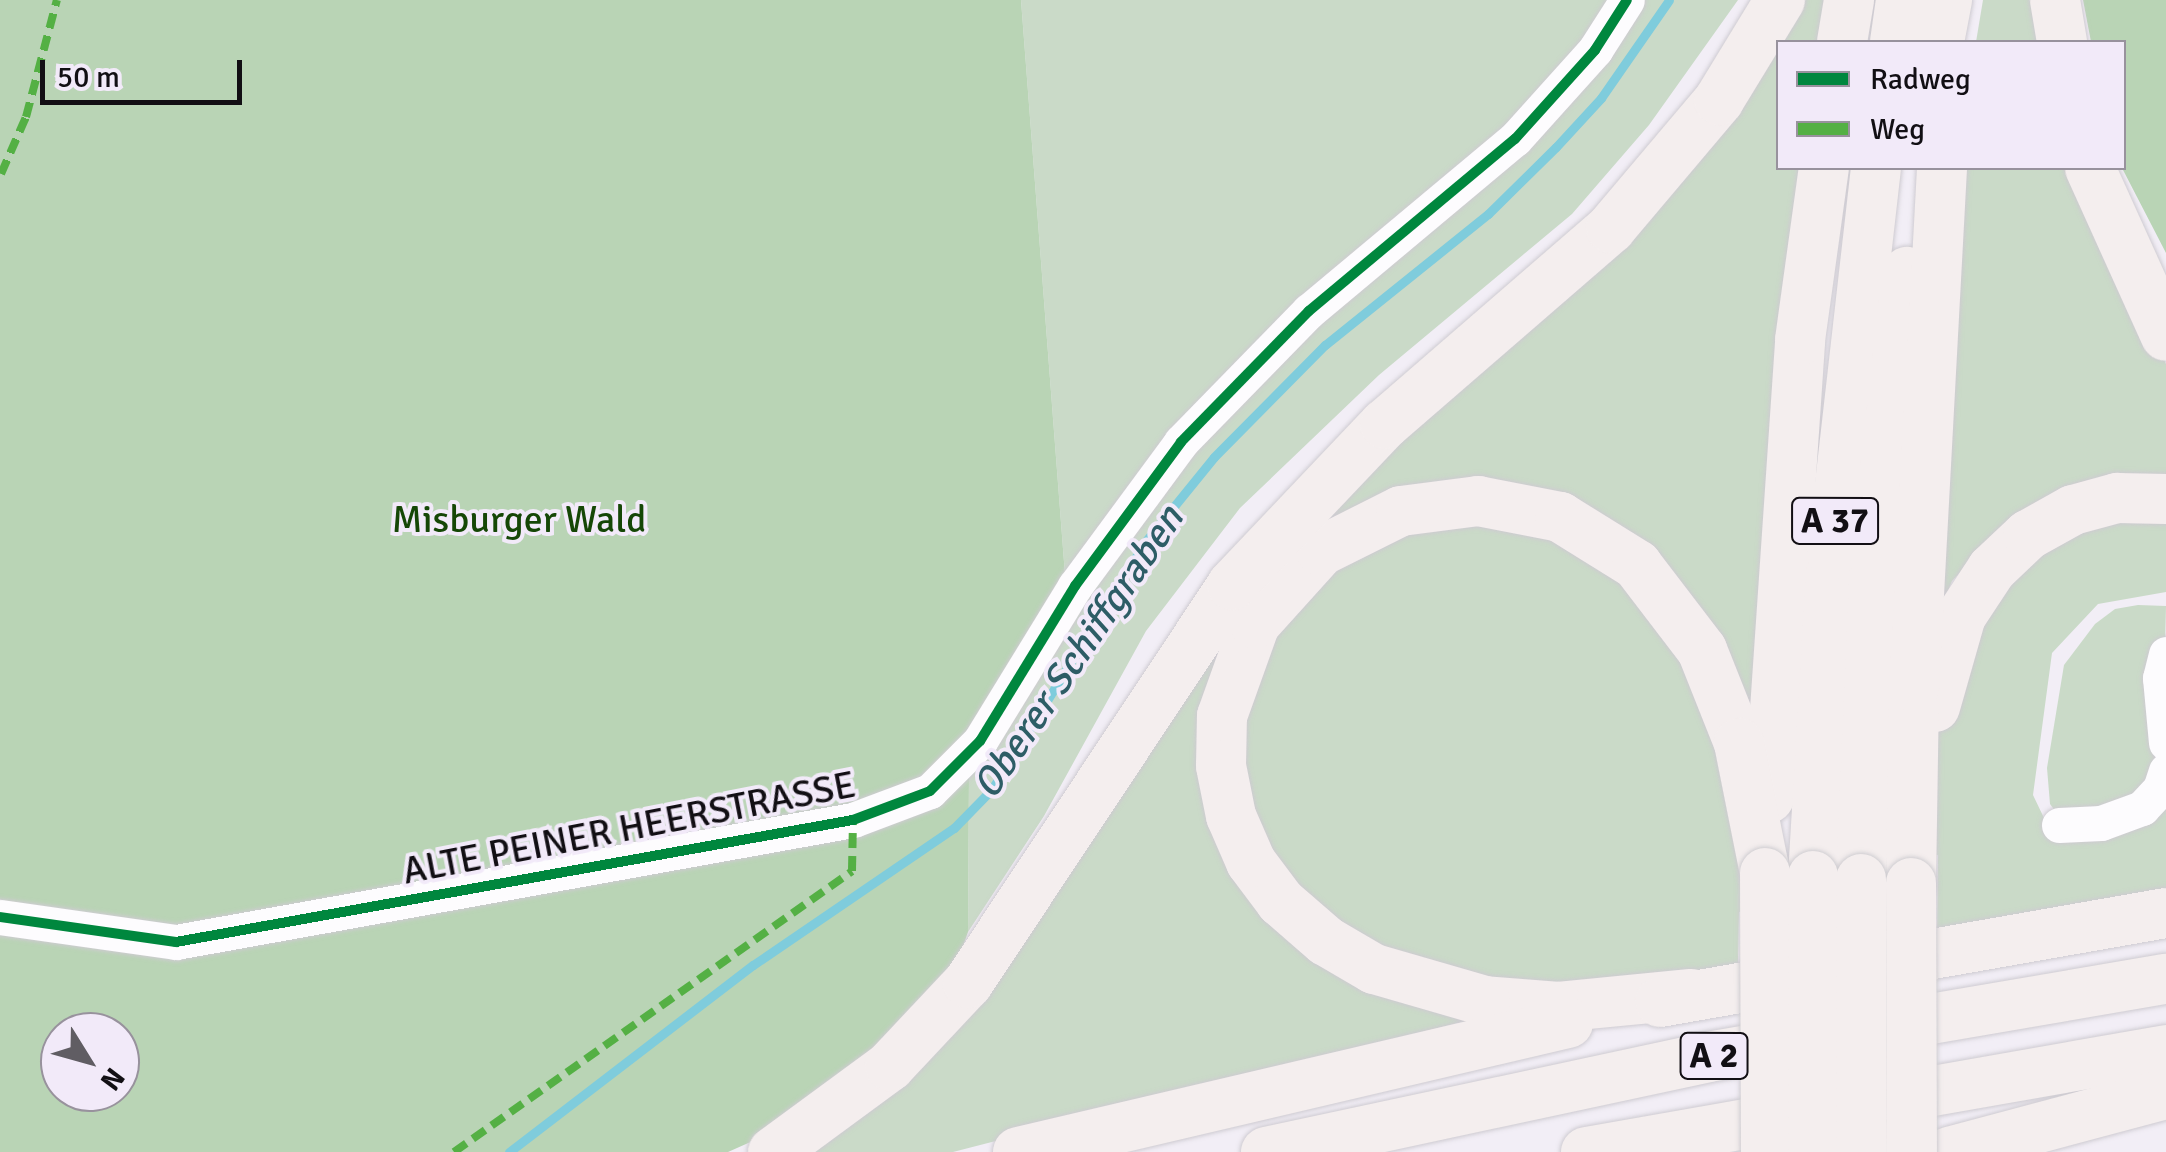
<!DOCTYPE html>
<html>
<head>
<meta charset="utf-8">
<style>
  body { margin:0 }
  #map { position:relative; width:2166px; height:1152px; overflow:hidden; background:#f2eef6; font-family:Signika,sans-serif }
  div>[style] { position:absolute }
  .green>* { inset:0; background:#cadac8 }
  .forest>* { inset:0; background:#b9d4b5 }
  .stream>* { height:9px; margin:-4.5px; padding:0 4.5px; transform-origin:4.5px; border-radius:4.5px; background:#7fccdc }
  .roads { filter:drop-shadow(0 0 2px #cecbd1) drop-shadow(0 0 2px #cecbd1) }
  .minor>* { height:35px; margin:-17.5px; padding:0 17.5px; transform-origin:17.5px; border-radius:17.5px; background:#fdfcfe }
  .highway>* { height:50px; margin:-25px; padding:0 25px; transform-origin:25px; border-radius:25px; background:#f4eeee }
  .bridges { filter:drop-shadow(0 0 2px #cfcdd1) drop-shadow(0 0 2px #cfcdd1) }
  .highway-bridge>* { height:50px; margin:-25px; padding:0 25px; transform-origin:25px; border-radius:25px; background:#f4eeee }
  .quiet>* { height:8px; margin-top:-4px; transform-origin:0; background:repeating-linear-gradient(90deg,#54b044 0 15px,transparent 0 23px) }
  .cycleway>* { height:10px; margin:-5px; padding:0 5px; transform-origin:5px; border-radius:5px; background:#00873e }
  span { translate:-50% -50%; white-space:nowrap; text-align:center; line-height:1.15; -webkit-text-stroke:8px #f2eaf9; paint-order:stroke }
  .shield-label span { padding:2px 8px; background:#f2eaf9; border:2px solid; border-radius:8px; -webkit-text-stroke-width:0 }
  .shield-label { font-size:35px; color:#120f14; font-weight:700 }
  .park-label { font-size:38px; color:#154706 }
  .street-label { font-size:38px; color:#120f14 }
  .water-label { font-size:40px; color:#2d5d66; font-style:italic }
  .legend { position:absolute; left:1776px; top:40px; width:350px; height:130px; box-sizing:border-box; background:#f2eaf9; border:2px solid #98929d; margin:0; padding:12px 18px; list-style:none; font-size:30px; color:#120f14 }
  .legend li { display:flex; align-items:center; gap:20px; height:50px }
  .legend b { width:50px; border:2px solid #98929d }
  .north { position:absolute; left:40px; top:1012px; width:100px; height:100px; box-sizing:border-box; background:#f2eaf9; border:2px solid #98929d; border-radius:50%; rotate:127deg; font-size:28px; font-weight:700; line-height:40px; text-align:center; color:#120f14 }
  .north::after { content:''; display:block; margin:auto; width:35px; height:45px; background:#605d63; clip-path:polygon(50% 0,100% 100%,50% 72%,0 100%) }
  .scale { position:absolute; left:40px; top:60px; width:202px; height:45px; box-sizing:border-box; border:5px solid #120f14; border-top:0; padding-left:12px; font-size:30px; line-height:35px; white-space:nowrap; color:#120f14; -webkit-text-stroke:8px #f2eaf9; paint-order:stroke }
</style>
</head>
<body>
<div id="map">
  <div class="green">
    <div style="clip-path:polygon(1021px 0,1738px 0,1649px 125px,1572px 214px,1379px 375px,1240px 508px,1146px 631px,1044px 816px,968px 932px,969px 776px,1069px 627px)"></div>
    <div style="clip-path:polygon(1795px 0,1834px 0,1827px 42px,1778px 42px,1778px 168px,1806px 168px,1753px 711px,1712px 644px,1483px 490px,1242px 618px,1234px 854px,1465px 1021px,953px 1152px,807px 1152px,1197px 662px)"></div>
    <div style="clip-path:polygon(1983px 0,2035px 0,2042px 42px,1976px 42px)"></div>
    <div style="clip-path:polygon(1960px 168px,2074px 168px,2166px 364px,2166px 481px,1988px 542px,1952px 581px,1937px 617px)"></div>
    <div style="clip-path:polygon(2166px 510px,2166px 592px,2098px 604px,2052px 653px,2033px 795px,2044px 818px,2166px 793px,2166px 892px,1937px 934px,1938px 855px,1928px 854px,1938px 713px,1962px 630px,2054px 534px)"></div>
    <div style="clip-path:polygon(1427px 518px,1573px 541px,1655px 609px,1731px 762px,1745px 911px,1739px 912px,1738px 965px,1623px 984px,1518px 990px,1371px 953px,1272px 865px,1240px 775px,1248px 678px,1304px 585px)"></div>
    <div style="clip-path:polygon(2138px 605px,2166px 606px,2162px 764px,2142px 799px,2058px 815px,2050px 804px,2047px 768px,2064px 665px,2095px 624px,2115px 609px)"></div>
  </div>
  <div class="forest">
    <div style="clip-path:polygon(evenodd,0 0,1021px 0,1069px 627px,969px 776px,968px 932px,955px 969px,802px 1119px,728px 1152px,0 1152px,0 0,60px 1032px,120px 1032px,120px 1092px,60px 1092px,60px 1032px)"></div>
    <div style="clip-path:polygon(2083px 0,2166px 0,2166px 253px,2122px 168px,2124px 42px,2091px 42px)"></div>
  </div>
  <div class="stream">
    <div style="left:509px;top:1152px;width:307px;rotate:-37.5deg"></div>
    <div style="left:753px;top:965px;width:243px;rotate:-34.3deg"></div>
    <div style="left:954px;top:828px;width:54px;rotate:-45.7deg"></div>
    <div style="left:992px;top:789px;width:291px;rotate:-58.2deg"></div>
    <div style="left:1145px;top:542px;width:109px;rotate:-50.9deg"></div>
    <div style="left:1214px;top:457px;width:158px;rotate:-45.3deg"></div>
    <div style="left:1325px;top:345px;width:209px;rotate:-38.8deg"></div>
    <div style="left:1488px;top:214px;width:95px;rotate:-44.6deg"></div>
    <div style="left:1556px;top:147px;width:67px;rotate:-47.4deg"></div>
    <div style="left:1601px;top:98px;width:119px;rotate:-55.2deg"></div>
  </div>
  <div class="roads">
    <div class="minor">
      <div style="left:2166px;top:654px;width:25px;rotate:104deg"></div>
      <div style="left:2160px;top:678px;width:65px;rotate:84.7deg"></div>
      <div style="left:2059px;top:825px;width:42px;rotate:-2.7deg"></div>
      <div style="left:2101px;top:823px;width:44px;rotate:-20.1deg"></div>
      <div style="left:2142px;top:808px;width:26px;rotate:-47deg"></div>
      <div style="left:2160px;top:789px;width:19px;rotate:-72deg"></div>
      <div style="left:0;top:917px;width:178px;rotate:8.1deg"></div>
      <div style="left:176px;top:942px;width:688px;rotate:-10.22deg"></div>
      <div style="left:853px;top:820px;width:82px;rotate:-20.6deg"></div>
      <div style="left:930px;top:791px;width:71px;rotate:-45deg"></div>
      <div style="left:980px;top:741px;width:182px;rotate:-58.5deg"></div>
      <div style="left:1075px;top:586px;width:179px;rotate:-53.6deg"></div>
      <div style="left:1181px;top:442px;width:183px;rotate:-45.7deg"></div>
      <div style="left:1309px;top:311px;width:268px;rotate:-39.9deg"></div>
      <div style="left:1515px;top:139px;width:120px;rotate:-48deg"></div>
      <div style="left:1595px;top:50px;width:59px;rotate:-57.4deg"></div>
    </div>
    <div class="highway">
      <div style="left:2055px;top:0;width:43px;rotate:80.5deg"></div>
      <div style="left:1842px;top:42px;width:43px;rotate:-80.5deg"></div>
      <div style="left:1895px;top:42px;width:42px;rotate:-81.9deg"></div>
      <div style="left:1939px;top:42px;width:43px;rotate:-79.2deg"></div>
      <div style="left:2090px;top:168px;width:184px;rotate:65.7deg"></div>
      <div style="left:1935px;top:707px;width:95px;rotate:-74.1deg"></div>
      <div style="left:1961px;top:616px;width:56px;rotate:-56.6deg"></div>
      <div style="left:1992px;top:569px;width:50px;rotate:-43.4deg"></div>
      <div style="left:2028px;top:535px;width:51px;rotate:-29.1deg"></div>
      <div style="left:2073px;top:510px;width:46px;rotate:-15.3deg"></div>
      <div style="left:2117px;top:498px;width:49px;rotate:1.2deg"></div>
      <div style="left:1769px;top:798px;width:459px;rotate:-86.1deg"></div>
      <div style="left:1800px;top:340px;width:174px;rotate:-82.1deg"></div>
      <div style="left:1813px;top:876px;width:323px;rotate:-86.6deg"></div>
      <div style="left:1832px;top:554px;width:388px;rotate:-83.5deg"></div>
      <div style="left:1861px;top:879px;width:320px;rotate:-87.5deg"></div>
      <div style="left:1875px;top:559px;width:289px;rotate:-83.6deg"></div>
      <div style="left:1911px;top:883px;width:196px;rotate:-89.1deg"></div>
      <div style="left:1914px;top:687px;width:520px;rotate:-86.91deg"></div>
      <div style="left:1691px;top:994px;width:133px;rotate:174.4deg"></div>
      <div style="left:1559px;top:1007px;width:74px;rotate:-175.4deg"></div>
      <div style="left:1485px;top:1001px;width:116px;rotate:-163.9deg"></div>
      <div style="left:1374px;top:969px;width:56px;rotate:-149.7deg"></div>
      <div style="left:1326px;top:941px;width:60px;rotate:-139.1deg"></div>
      <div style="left:1281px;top:902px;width:50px;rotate:-126.9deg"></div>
      <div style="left:1251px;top:862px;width:50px;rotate:-113.5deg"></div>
      <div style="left:1231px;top:816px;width:51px;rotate:-101.3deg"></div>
      <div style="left:1221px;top:766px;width:50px;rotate:-88.9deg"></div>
      <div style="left:1222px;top:716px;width:98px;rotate:-70.3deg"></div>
      <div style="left:1255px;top:624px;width:98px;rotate:-47.9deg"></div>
      <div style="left:1321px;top:551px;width:89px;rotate:-26.6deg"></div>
      <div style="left:1401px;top:511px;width:78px;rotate:-7.4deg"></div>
      <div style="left:1478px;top:501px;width:84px;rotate:11deg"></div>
      <div style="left:1560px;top:517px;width:91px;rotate:31.9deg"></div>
      <div style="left:1637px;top:565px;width:107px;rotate:52.6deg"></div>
      <div style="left:1702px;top:650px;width:100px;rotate:68.3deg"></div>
      <div style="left:1739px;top:743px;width:133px;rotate:78.7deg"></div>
      <div style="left:1660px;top:1002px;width:514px;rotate:-9.98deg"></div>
      <div style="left:773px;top:1152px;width:145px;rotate:-36.3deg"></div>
      <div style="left:890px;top:1066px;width:114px;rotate:-46.8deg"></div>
      <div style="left:968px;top:983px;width:478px;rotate:-56.4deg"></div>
      <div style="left:1232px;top:585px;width:222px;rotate:-46.5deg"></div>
      <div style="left:1385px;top:424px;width:299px;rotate:-40.9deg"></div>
      <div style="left:1611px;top:228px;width:167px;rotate:-49.8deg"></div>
      <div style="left:1719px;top:100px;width:117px;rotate:-58.6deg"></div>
      <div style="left:1018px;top:1152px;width:565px;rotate:-13.2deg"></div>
      <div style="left:1266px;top:1152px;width:452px;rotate:-12.1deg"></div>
      <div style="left:1708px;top:1057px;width:465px;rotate:-9.7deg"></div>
      <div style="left:1586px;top:1152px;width:589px;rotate:-9.97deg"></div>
      <div style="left:1949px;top:1152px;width:225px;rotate:-15deg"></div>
    </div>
  </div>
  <div class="bridges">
    <div class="highway-bridge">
      <div style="left:1765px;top:873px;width:279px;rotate:89.8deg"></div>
      <div style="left:1813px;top:876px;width:276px;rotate:89.8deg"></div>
      <div style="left:1861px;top:879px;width:273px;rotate:89.8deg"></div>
      <div style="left:1911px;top:883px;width:269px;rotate:89.8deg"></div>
    </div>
  </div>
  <div class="quiet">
    <div style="left:1px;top:174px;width:62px;rotate:-66.3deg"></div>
    <div style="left:26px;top:117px;width:121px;rotate:-75.2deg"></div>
    <div style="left:454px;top:1152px;width:487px;rotate:-35.2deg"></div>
    <div style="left:852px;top:871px;width:51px;rotate:-88.9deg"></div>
  </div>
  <div class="cycleway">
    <div style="left:0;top:917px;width:178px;rotate:8.1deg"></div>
    <div style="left:176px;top:942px;width:688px;rotate:-10.22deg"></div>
    <div style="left:853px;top:820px;width:82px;rotate:-20.6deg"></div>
    <div style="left:930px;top:791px;width:71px;rotate:-45deg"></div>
    <div style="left:980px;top:741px;width:182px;rotate:-58.5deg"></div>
    <div style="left:1075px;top:586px;width:179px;rotate:-53.6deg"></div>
    <div style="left:1181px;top:442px;width:183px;rotate:-45.7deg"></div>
    <div style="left:1309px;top:311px;width:268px;rotate:-39.9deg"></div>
    <div style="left:1515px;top:139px;width:120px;rotate:-48deg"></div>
    <div style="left:1595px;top:50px;width:59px;rotate:-57.4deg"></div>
  </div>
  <div class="shield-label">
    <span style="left:1835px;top:521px">A 37</span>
    <span style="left:1714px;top:1056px">A 2</span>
  </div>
  <div class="park-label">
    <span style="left:519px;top:520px">Misburger Wald</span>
  </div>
  <div class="street-label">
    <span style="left:629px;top:828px;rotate:-11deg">ALTE PEINER HEERSTRASSE</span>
  </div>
  <div class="water-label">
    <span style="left:1078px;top:652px;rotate:-56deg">Oberer Schiffgraben</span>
  </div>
  <ul class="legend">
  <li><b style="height:12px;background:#00873e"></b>Radweg</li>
  <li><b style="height:12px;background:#54b044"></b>Weg</li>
  </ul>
  <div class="north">N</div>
  <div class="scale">50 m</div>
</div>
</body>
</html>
